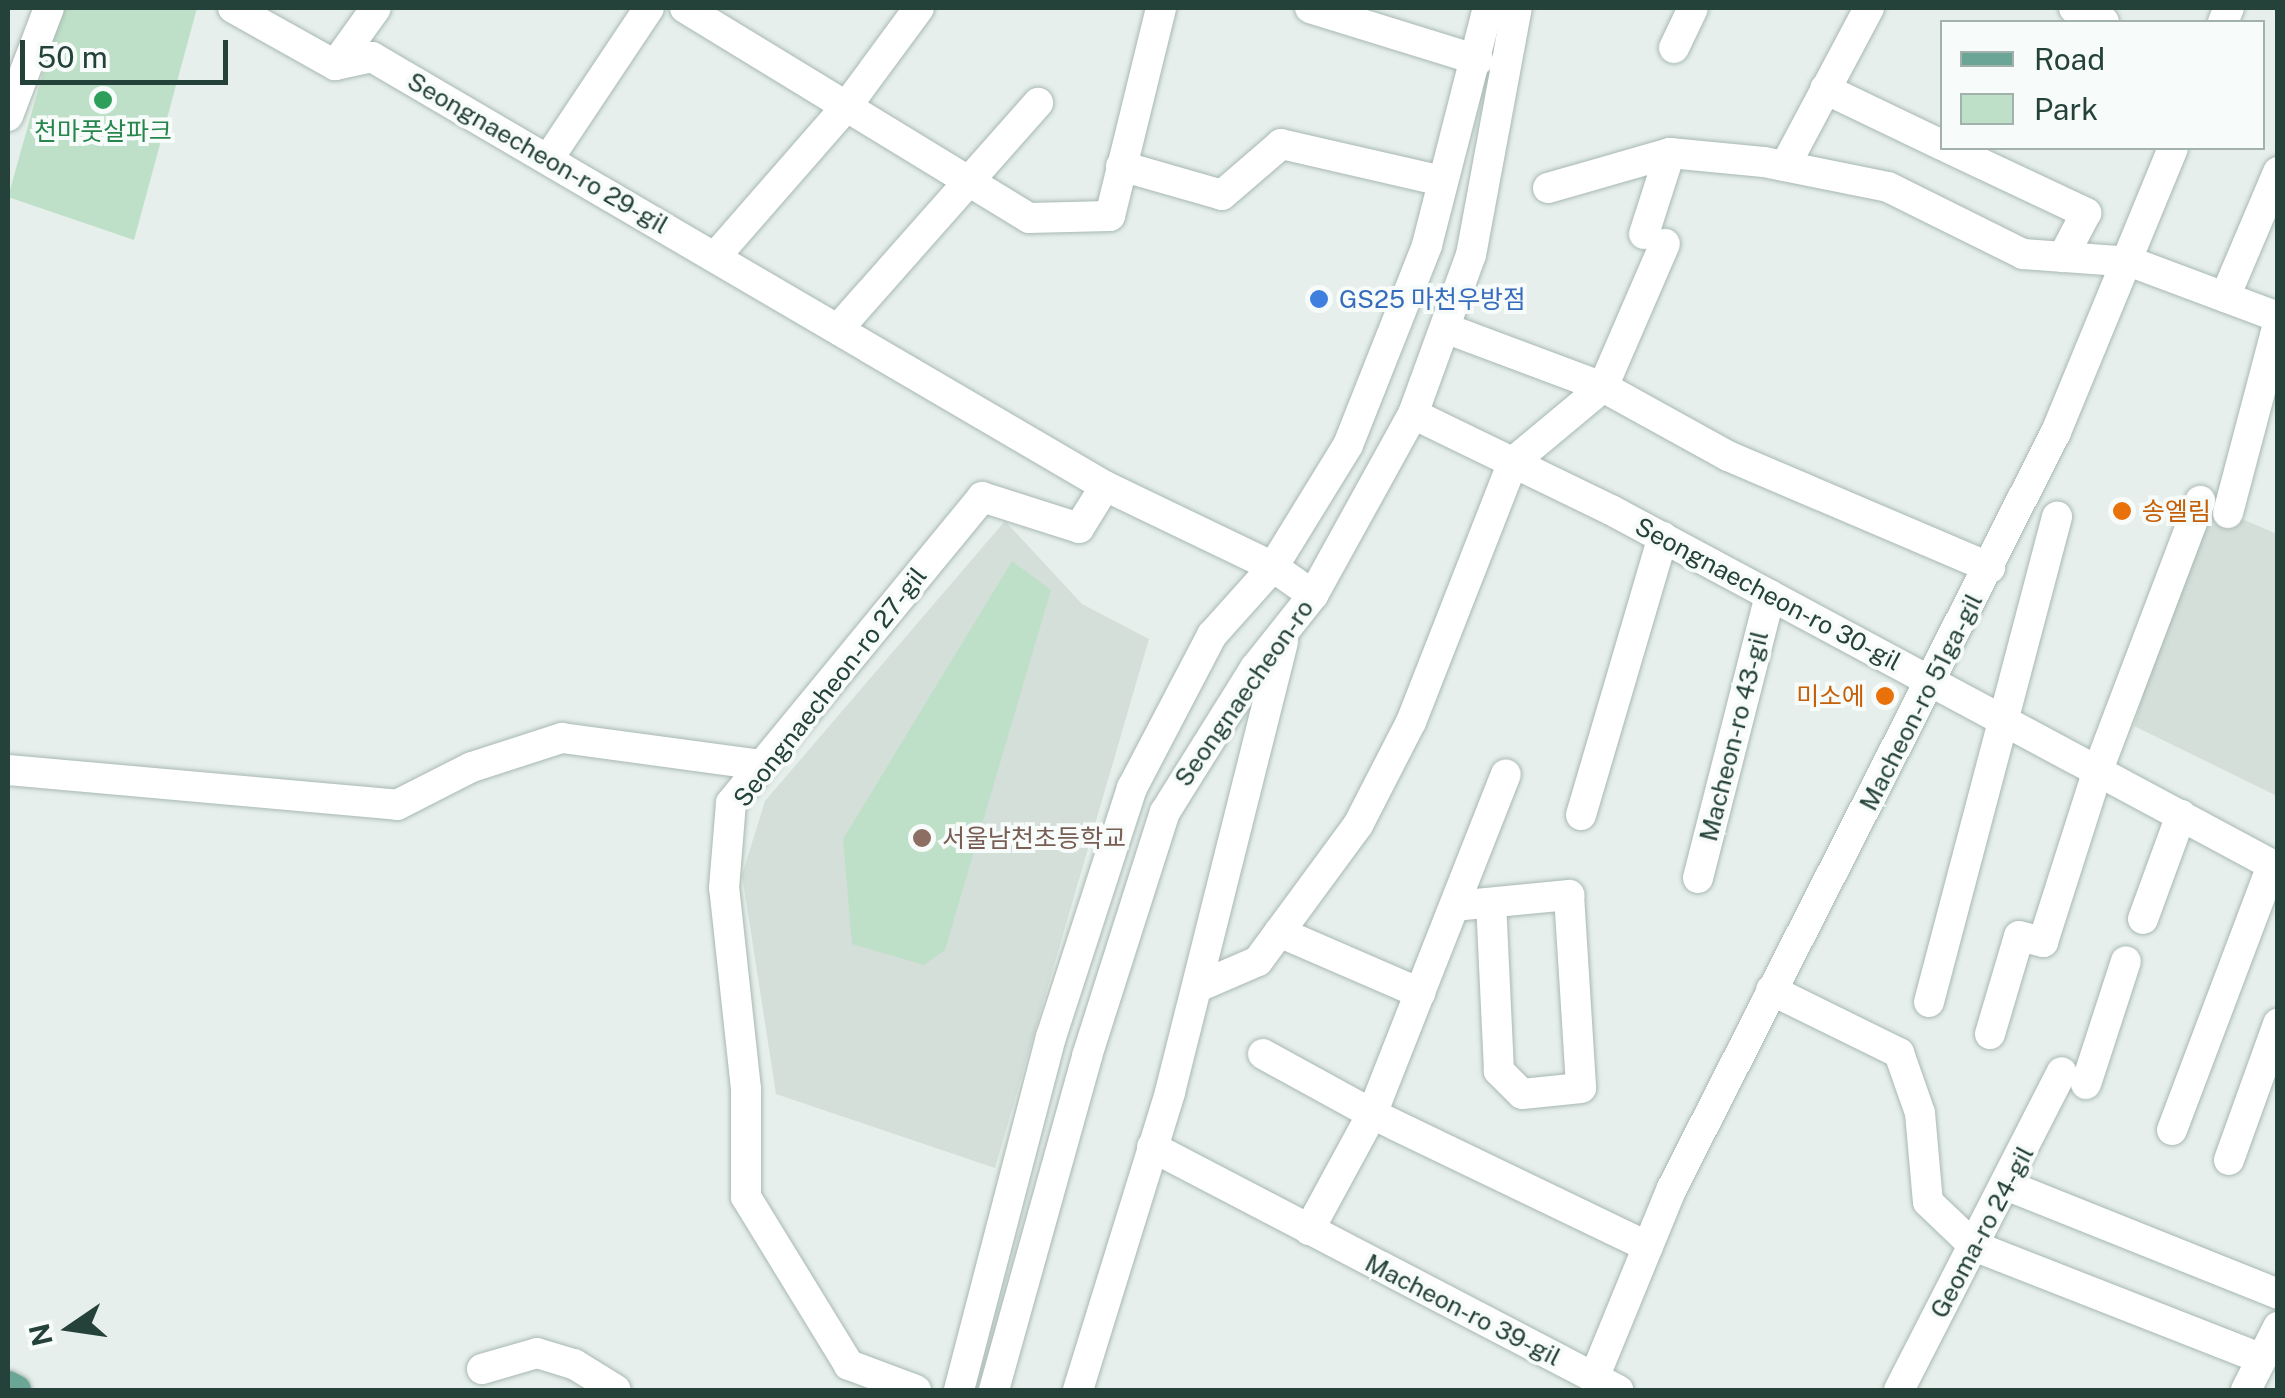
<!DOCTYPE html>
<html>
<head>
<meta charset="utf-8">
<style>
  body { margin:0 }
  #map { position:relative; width:2285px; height:1398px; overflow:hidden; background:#e6efeb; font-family:"Public Sans","Noto Sans KR",sans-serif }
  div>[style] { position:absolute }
  .built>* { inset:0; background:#d4dfda }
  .green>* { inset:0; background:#bfe0c8 }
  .roads { filter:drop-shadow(0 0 2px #a8b8b2) drop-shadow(0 0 2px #a8b8b2) }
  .minor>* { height:30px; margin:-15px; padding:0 15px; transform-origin:15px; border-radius:15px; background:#fff }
  .major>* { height:30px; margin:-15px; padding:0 15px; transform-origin:15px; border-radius:15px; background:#6aa596 }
  .dots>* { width:28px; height:28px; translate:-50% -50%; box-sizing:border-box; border:5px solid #f7fbf9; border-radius:50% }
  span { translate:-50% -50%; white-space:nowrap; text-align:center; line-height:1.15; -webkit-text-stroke:8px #f7fbf9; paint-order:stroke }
  .leisure-label { font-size:25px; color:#27864d }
  .street-label { font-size:25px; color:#24423a }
  .shop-label { font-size:25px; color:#366cbe }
  .left { translate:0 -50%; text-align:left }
  .food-label { font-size:25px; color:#c56008 }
  .right { translate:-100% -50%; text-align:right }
  .education-label { font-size:25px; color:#785e54 }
  .frame { position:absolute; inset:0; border:10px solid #24423a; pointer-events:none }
  .legend { position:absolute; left:1940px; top:20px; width:325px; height:130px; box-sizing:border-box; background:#f7fbf9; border:2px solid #a3b1ad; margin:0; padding:12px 18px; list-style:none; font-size:30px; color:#24423a }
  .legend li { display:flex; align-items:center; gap:20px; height:50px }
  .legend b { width:50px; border:2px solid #a3b1ad }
  .north { position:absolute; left:20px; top:1278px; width:100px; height:100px; -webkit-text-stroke:8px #f7fbf9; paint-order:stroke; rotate:257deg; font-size:28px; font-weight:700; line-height:40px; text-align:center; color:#24423a }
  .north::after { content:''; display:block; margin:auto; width:35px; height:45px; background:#24423a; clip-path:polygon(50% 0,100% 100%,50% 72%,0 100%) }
  .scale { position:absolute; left:20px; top:40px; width:208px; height:45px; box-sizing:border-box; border:5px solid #24423a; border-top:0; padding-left:12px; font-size:30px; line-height:35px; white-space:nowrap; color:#24423a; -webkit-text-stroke:8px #f7fbf9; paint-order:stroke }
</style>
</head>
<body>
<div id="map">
  <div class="built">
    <div style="clip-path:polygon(2200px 501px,2277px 534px,2277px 796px,2134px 726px)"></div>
    <div style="clip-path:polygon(1005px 521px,1082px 604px,1149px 639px,995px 1168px,776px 1094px,742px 875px,765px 801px)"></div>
  </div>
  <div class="green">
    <div style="clip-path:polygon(61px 8px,197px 8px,134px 240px,8px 197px)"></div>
    <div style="clip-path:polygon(1012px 561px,1051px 590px,945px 950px,924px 965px,852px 944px,843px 839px)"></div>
  </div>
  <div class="roads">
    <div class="minor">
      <div style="left:233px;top:8px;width:117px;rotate:29.2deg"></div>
      <div style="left:335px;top:65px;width:38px;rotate:-12deg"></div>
      <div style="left:372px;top:57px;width:849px;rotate:30.34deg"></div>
      <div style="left:1105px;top:486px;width:187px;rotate:25.7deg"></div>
      <div style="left:1273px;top:567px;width:49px;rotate:35deg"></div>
      <div style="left:685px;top:8px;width:403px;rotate:31.4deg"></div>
      <div style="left:1029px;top:218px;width:81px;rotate:-1.4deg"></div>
      <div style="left:1110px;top:216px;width:214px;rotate:-76.2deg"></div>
      <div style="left:1310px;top:8px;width:176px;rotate:17.2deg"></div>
      <div style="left:2074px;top:8px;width:33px;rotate:25deg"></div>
      <div style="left:2223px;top:22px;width:15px;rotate:-67deg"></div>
      <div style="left:1674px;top:48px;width:44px;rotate:-64.6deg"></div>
      <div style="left:335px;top:65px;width:70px;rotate:-54.3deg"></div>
      <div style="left:1825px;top:89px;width:130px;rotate:25.6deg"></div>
      <div style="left:8px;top:116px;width:116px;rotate:-69.2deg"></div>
      <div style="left:1948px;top:148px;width:153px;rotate:25.2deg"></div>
      <div style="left:2086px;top:213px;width:50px;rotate:117.6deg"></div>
      <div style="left:549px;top:158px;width:180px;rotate:-56.3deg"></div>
      <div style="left:1121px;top:166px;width:105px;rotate:16deg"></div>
      <div style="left:1222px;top:195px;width:78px;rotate:-40.8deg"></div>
      <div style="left:1281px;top:144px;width:166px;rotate:12.9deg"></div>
      <div style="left:1785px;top:166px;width:179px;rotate:-62deg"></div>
      <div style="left:1548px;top:188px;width:127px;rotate:-16deg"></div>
      <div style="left:1670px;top:153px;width:94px;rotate:5.5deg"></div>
      <div style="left:1764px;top:162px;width:126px;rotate:11.4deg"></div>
      <div style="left:1888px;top:187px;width:151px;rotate:26.4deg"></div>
      <div style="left:2023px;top:254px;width:108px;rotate:4.2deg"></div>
      <div style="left:2131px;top:262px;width:157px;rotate:20.5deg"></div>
      <div style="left:1644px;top:234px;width:85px;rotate:-72.2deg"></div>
      <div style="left:715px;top:257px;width:199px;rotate:-48.9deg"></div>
      <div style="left:846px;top:107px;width:123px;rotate:-53.6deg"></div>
      <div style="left:2225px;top:297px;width:136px;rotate:-67deg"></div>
      <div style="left:1445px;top:328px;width:169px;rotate:20.5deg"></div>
      <div style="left:1603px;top:387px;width:143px;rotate:28.9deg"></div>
      <div style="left:1728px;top:456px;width:285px;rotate:23.1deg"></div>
      <div style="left:838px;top:329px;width:302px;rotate:-48.5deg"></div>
      <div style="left:1413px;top:414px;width:220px;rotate:25.9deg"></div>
      <div style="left:1611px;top:510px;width:757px;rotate:28.22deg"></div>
      <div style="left:2228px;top:513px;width:196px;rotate:-75.2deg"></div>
      <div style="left:8px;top:770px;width:391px;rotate:5.1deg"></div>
      <div style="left:397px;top:805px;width:84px;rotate:-26.9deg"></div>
      <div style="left:472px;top:767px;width:95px;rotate:-17.9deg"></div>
      <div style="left:562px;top:738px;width:202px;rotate:7.7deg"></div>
      <div style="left:1581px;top:815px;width:290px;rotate:-73.6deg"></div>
      <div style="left:1698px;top:878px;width:292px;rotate:-75.7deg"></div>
      <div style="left:1455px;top:906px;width:115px;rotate:-5.5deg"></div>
      <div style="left:1569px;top:895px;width:193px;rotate:86.4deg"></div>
      <div style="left:1581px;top:1088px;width:59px;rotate:174.2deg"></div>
      <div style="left:1522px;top:1094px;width:33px;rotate:-135deg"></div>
      <div style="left:1499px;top:1071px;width:168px;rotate:-92.7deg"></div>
      <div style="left:2143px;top:919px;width:111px;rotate:-69.9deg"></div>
      <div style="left:1279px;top:932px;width:154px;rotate:23.4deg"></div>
      <div style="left:1198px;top:987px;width:65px;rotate:-23.4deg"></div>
      <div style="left:1258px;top:961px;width:169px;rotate:-53.7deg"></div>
      <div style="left:1358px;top:825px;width:116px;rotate:-62.8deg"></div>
      <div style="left:1411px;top:722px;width:279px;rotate:-68.6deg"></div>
      <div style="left:1513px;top:462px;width:117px;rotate:-39.8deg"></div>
      <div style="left:1603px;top:387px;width:156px;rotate:-66.6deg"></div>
      <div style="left:1771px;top:990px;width:143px;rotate:26.2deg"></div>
      <div style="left:1899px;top:1053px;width:64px;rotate:70.7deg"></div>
      <div style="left:1920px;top:1113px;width:89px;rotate:84.9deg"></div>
      <div style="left:1928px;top:1202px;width:64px;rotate:43.7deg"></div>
      <div style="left:1974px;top:1246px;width:309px;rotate:21.4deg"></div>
      <div style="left:1929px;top:1002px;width:502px;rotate:-75.22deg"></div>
      <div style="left:1990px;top:1034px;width:102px;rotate:-73.5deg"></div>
      <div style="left:2019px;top:936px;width:25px;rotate:14deg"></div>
      <div style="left:2043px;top:942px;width:181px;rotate:-72.3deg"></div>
      <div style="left:2098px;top:770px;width:288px;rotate:-69.2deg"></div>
      <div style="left:1263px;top:1054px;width:124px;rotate:28.8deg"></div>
      <div style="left:1372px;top:1114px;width:306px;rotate:25.7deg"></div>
      <div style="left:2086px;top:1084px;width:129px;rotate:-72deg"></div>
      <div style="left:2172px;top:1130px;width:283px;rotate:-69.3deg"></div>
      <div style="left:1152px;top:1147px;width:526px;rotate:27.54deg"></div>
      <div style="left:2229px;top:1160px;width:145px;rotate:-70.2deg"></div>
      <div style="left:2006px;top:1185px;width:293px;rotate:21.8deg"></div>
      <div style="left:1309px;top:1230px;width:132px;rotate:-61.5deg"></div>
      <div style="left:1372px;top:1114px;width:365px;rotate:-68.5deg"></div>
      <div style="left:482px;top:1369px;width:57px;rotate:-16.2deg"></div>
      <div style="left:537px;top:1353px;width:39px;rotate:17deg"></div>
      <div style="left:574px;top:1364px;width:49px;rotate:31.8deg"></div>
      <div style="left:1594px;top:1378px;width:205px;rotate:-67.7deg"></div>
      <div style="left:1672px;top:1188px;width:848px;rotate:-63.07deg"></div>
      <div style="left:2056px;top:432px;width:307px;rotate:-67.6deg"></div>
      <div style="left:916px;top:1390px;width:72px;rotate:-159.5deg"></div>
      <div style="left:849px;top:1365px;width:197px;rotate:-121.5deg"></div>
      <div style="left:746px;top:1197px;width:108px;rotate:-90deg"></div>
      <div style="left:746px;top:1089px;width:202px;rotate:-96.2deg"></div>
      <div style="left:724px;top:888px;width:85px;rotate:-85.3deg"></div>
      <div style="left:731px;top:803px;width:396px;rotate:-50.6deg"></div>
      <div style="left:982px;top:497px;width:102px;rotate:17.7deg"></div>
      <div style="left:1079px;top:528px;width:49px;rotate:-58.2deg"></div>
      <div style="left:959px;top:1390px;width:365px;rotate:-75.4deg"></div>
      <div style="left:1051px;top:1037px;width:262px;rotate:-72deg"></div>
      <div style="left:1132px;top:788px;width:173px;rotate:-62.4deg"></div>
      <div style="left:1212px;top:635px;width:91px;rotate:-48.1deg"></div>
      <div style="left:1273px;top:567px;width:143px;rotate:-58.4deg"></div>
      <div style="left:1348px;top:445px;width:215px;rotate:-68.4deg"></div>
      <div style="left:1427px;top:245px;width:245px;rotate:-75.6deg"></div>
      <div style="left:994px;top:1390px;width:347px;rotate:-74.4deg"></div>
      <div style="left:1087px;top:1056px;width:256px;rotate:-72.3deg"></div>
      <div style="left:1165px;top:812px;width:170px;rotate:-58deg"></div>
      <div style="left:1255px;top:668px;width:93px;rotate:-51.5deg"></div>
      <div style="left:1313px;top:595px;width:207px;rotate:-61.1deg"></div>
      <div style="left:1413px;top:414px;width:169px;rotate:-70deg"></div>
      <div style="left:1471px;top:255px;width:251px;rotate:-79.5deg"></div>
      <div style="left:1078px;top:1390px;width:312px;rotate:-72.8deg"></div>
      <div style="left:1170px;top:1092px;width:465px;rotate:-75.9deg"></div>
      <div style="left:1899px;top:1390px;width:357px;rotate:-62.9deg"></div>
      <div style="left:2246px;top:1390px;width:71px;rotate:-63.1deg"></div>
    </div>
    <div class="major">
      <div style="left:8px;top:1386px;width:9px;rotate:27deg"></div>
    </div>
  </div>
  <div class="dots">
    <div style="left:103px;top:100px;background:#2e9e5b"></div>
    <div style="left:1319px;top:299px;background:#3f7fe0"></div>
    <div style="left:2122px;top:511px;background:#e8710a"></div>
    <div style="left:1885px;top:696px;background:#e8710a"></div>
    <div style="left:922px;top:838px;background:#8d6e63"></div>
  </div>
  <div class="leisure-label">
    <span style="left:103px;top:131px">천마풋살파크</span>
  </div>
  <div class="street-label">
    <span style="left:538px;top:153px;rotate:30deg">Seongnaecheon-ro 29-gil</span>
    <span style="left:1768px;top:594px;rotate:28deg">Seongnaecheon-ro 30-gil</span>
    <span style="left:830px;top:687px;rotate:-52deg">Seongnaecheon-ro 27-gil</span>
    <span style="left:1244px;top:693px;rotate:-55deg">Seongnaecheon-ro</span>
    <span style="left:1921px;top:702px;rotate:-63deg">Macheon-ro 51ga-gil</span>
    <span style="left:1734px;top:736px;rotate:-76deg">Macheon-ro 43-gil</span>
    <span style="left:1982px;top:1232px;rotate:-62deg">Geoma-ro 24-gil</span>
    <span style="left:1463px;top:1310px;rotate:27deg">Macheon-ro 39-gil</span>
  </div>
  <div class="shop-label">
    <span class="left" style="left:1339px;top:299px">GS25 마천우방점</span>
  </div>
  <div class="food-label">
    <span class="left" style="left:2142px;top:511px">송엘림</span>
    <span class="right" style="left:1865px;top:696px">미소에</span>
  </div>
  <div class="education-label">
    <span class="left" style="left:942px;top:838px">서울남천초등학교</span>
  </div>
  <div class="frame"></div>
  <ul class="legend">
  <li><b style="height:12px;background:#6aa596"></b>Road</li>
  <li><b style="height:28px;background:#bfe0c8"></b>Park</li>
  </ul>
  <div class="north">N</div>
  <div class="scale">50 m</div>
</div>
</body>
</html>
